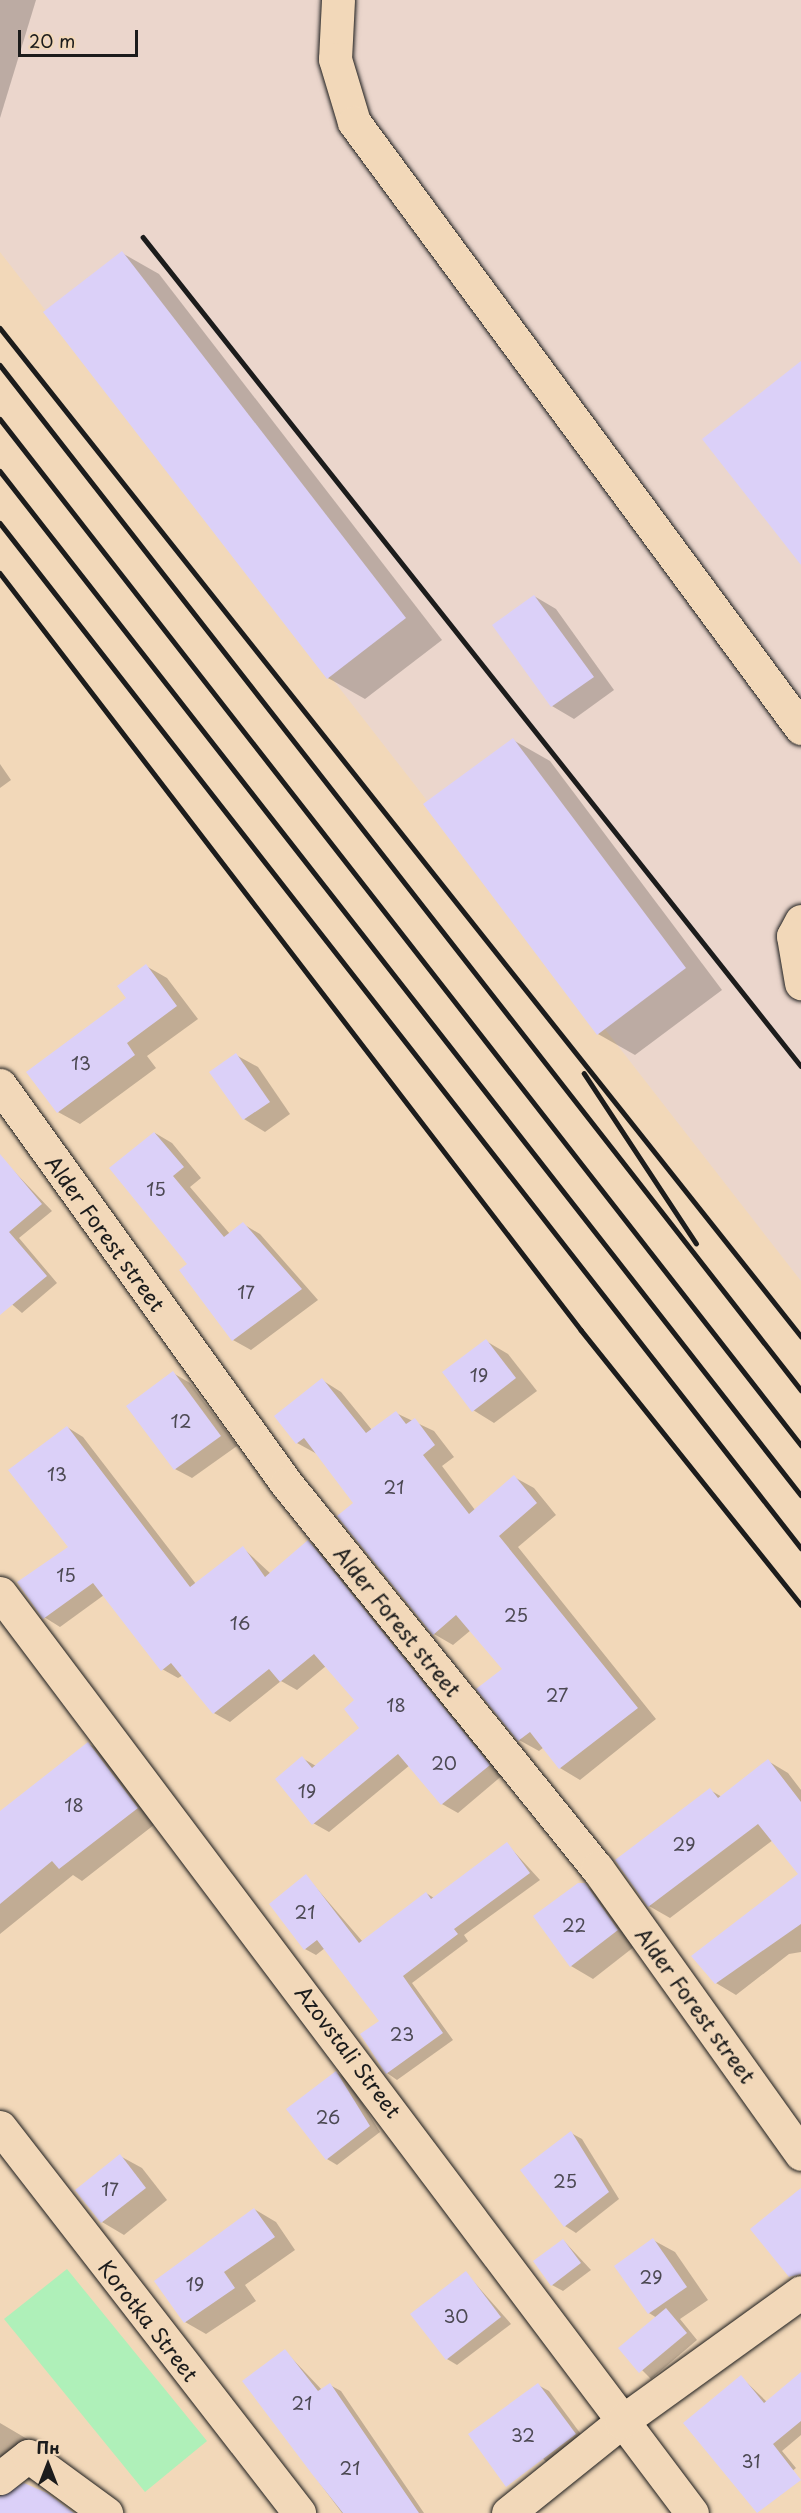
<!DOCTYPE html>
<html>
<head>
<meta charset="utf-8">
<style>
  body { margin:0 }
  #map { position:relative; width:801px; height:2513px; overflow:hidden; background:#f2d8b9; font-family:"Playpen Sans",sans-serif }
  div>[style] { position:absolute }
  .built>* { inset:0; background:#ebd6cc }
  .green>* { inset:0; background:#aff0b9 }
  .shadow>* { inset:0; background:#0003 }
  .building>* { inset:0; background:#dbd0f8 }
  .roads { filter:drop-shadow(0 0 2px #1c1c1c) drop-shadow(0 0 2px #1c1c1c) }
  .minor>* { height:33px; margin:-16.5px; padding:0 16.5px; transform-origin:16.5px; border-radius:16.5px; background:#f2d8b9 }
  .rail>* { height:4.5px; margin:-2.25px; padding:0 2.25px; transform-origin:2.25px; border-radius:2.25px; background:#1c1c1c }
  span { translate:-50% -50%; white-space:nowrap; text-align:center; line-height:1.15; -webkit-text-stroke:4.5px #f2d8b9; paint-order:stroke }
  .number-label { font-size:18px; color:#4c4953 }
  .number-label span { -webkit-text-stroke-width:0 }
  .street-label { font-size:21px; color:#1c1c1c }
  .north { position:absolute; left:18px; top:2435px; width:60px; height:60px; -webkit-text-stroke:4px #f2d8b9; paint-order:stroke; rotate:0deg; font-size:16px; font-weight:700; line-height:24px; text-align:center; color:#1c1c1c }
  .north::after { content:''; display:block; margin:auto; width:21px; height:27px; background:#1c1c1c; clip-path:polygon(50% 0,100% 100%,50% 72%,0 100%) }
  .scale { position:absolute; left:18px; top:30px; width:120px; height:27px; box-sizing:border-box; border:3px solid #1c1c1c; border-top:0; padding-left:8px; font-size:18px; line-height:21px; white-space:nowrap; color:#1c1c1c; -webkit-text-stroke:4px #f2d8b9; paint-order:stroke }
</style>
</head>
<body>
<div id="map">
  <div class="built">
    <div style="clip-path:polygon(0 0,801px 0,801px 1281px,0 252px)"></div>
  </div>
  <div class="green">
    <div style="clip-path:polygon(67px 2269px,207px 2441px,145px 2492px,4px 2319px)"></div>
  </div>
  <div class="shadow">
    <div style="clip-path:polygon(0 0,36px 0,0 118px)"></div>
    <div style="clip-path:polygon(122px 253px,159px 274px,442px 640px,365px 699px,328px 678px)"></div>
    <div style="clip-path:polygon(534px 596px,556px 609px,614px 690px,574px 719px,552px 706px,494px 625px)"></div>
    <div style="clip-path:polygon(513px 740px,550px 761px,722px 990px,635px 1055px,598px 1034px,425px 805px)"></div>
    <div style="clip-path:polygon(0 764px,11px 780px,0 788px)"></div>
    <div style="clip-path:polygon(146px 966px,167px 978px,198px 1019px,147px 1056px,156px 1068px,80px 1124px,58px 1112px)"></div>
    <div style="clip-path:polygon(236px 1055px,258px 1067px,290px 1114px,265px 1132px,244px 1119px)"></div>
    <div style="clip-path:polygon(155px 1133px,172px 1143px,201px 1178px,190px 1187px,230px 1234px,243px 1224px,260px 1234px,318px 1300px,251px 1350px,233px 1340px,181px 1271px,189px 1264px)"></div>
    <div style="clip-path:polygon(9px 1166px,52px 1211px,19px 1238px,57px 1283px,22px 1313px,0 1294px,0 1173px)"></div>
    <div style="clip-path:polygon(486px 1341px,508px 1354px,537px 1391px,494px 1423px,473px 1410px)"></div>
    <div style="clip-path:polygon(173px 1373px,190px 1383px,237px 1446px,192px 1478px,175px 1469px)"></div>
    <div style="clip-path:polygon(322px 1380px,341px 1392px,372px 1430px,396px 1413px,434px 1431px,454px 1457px,442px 1466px,475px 1510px,514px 1477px,534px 1488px,556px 1515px,518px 1547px,656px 1719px,580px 1780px,560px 1768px,544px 1747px,539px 1751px,519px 1740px,504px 1669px,471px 1630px,453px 1645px,434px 1634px,355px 1503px,317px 1454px,297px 1443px,276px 1417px)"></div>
    <div style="clip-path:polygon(67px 1427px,83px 1437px,196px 1584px,243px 1548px,271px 1574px,308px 1542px,324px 1551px,504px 1774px,458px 1813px,442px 1804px,410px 1765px,329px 1832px,313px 1823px,302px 1758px,316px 1766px,361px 1728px,356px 1701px,326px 1666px,297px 1690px,281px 1681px,230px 1722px,214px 1713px,183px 1675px,178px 1678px,162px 1669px,104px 1595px,60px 1627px,44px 1617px,70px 1548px)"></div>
    <div style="clip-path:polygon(89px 1744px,111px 1756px,159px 1821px,82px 1881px,73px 1875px,0 1934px,0 1813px)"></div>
    <div style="clip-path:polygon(768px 1761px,788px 1773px,801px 1790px,801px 1952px,789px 1954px,736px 1995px,716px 1983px,800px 1874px,773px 1840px,670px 1918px,649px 1906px,710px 1790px,722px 1797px)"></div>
    <div style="clip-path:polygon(507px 1844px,540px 1880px,464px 1935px,468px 1941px,412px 1983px,453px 2040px,397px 2080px,387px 2073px,381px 2021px,325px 1948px,316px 1955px,305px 1949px,306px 1876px,363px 1942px,426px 1893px,434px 1898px)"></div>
    <div style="clip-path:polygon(584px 1885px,606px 1897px,639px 1943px,593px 1979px,571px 1966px,535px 1916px)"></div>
    <div style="clip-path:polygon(336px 2072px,347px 2079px,380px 2132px,337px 2165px,327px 2159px)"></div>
    <div style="clip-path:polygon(571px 2133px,582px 2139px,619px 2199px,576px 2233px,565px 2226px)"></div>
    <div style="clip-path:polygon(120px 2156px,142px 2168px,167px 2200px,124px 2235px,102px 2222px,77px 2190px)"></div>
    <div style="clip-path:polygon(254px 2209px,276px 2222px,295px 2250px,245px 2285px,256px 2301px,206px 2334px,185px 2322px)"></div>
    <div style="clip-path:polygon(653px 2240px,675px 2252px,708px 2300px,680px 2319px,697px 2340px,651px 2379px,620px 2348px,657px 2318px,649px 2313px)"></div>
    <div style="clip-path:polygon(564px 2241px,591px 2270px,563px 2291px,552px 2285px)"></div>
    <div style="clip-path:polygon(466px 2273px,511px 2324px,457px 2365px,447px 2359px)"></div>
    <div style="clip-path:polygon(285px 2351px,322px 2390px,330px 2385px,341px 2391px,424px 2513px,342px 2513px,244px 2382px)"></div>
    <div style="clip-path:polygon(741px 2377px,767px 2402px,801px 2390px,801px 2435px,782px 2451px,796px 2468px,755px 2501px)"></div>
    <div style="clip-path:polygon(538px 2385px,549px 2391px,586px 2441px,552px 2468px,499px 2413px)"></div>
    <div style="clip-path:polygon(0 2423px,34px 2443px,16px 2490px,72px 2513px,0 2513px)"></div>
  </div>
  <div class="building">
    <div style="clip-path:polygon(122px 251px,406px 618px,327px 679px,43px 312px)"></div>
    <div style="clip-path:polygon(801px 361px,801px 565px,702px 439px)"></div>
    <div style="clip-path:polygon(534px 595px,594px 677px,551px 707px,492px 625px)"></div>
    <div style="clip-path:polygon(513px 738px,686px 968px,597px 1035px,423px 804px)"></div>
    <div style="clip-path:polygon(146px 964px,177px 1006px,127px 1043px,135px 1055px,57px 1113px,26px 1072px,126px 998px,117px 986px)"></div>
    <div style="clip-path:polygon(236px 1053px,270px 1102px,243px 1120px,209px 1072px)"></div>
    <div style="clip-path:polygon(154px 1132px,184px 1167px,173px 1176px,224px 1237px,243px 1222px,302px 1289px,232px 1341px,179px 1270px,187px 1264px,109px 1168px)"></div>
    <div style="clip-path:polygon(0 1154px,42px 1204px,9px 1232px,47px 1276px,0 1315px)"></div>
    <div style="clip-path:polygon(486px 1339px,516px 1378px,472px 1412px,442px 1372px)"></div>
    <div style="clip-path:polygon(173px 1371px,221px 1436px,174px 1470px,126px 1406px)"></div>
    <div style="clip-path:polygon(322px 1378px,366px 1433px,396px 1411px,406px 1424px,415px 1418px,435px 1445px,423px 1455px,469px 1514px,514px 1475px,537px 1503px,499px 1536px,638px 1708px,559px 1769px,530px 1732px,518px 1741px,476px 1689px,502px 1669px,456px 1615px,433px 1635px,337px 1516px,353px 1503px,304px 1438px,296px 1444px,274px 1416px)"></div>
    <div style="clip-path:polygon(67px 1426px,190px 1587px,243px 1546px,265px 1577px,308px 1540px,490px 1765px,441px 1805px,398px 1754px,312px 1825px,275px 1779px,302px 1756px,312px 1768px,359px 1728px,344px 1709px,354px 1700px,314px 1654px,280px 1682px,269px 1669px,213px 1714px,171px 1663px,161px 1671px,93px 1583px,43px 1619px,17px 1582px,68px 1547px,8px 1470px)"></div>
    <div style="clip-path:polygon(88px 1742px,138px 1808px,59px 1869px,52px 1861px,0 1904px,0 1811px)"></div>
    <div style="clip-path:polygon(768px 1759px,801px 1802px,801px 1924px,715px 1984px,691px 1956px,798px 1874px,758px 1824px,648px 1907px,615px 1860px,710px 1788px,718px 1798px)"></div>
    <div style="clip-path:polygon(507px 1842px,530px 1873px,454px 1929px,458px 1934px,403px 1976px,443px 2033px,386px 2074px,360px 2034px,379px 2021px,317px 1940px,304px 1950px,269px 1904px,306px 1874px,359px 1943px,426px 1892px,431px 1899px)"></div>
    <div style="clip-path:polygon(578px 1883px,585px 1883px,618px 1930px,570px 1967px,533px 1916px)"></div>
    <div style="clip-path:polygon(336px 2071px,370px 2126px,326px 2160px,286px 2109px)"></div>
    <div style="clip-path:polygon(571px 2131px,609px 2192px,564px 2227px,520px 2170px)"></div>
    <div style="clip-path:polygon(120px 2154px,146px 2188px,101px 2223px,75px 2190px)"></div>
    <div style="clip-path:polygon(801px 2188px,801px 2274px,789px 2277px,750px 2229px)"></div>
    <div style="clip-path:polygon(254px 2208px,275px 2237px,224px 2272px,235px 2288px,184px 2323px,154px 2281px)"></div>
    <div style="clip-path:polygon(653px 2238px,687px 2287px,648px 2314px,614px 2266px)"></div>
    <div style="clip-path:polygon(563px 2239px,581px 2263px,551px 2286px,533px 2261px)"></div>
    <div style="clip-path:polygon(466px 2271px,501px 2317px,446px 2360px,410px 2314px)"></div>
    <div style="clip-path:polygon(666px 2308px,687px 2333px,639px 2373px,618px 2348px)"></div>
    <div style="clip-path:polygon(285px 2349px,318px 2391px,330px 2383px,419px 2513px,343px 2513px,312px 2474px,242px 2381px)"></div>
    <div style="clip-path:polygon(801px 2372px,801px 2421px,773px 2444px,801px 2480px,757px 2513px,683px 2423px,741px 2375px,764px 2403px)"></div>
    <div style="clip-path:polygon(538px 2383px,576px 2434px,506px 2487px,468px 2434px)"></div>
    <div style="clip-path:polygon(24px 2483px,47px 2493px,74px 2513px,0 2513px,0 2496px)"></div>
  </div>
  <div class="roads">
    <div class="minor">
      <div style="left:338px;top:0;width:59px;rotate:92.9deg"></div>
      <div style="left:335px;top:59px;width:66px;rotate:73.2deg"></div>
      <div style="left:354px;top:122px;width:753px;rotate:53.59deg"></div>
      <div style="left:801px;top:921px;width:17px;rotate:118deg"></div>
      <div style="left:793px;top:936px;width:48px;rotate:80.3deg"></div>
      <div style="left:0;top:1085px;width:490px;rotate:54.3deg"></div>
      <div style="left:286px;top:1483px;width:495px;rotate:51.1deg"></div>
      <div style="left:597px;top:1868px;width:351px;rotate:54.5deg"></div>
      <div style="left:0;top:1593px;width:1151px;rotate:53.05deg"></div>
      <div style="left:0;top:2127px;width:488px;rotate:52.2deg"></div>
      <div style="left:0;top:2478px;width:36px;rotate:-38deg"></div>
      <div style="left:28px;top:2456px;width:97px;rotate:36.2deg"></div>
      <div style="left:508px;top:2513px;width:145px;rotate:-38.8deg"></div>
      <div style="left:621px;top:2422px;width:222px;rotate:-35.8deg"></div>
    </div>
  </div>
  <div class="rail">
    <div style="left:143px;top:237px;width:1058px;rotate:51.56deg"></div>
    <div style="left:0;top:328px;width:1288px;rotate:51.53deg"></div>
    <div style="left:0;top:365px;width:1301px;rotate:51.99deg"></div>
    <div style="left:0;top:419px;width:1302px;rotate:52.02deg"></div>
    <div style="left:0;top:471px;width:1300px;rotate:51.97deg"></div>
    <div style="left:0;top:523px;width:1301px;rotate:51.99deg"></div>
    <div style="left:0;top:573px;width:954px;rotate:52.49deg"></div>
    <div style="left:581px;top:1330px;width:352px;rotate:51.3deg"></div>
    <div style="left:584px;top:1073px;width:204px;rotate:56.6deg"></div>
  </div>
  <div class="number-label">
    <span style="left:81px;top:1063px">13</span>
    <span style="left:156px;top:1189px">15</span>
    <span style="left:246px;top:1292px">17</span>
    <span style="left:479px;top:1375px">19</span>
    <span style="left:181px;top:1421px">12</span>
    <span style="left:57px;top:1474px">13</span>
    <span style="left:394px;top:1487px">21</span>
    <span style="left:66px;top:1575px">15</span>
    <span style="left:516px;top:1615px">25</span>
    <span style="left:240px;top:1623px">16</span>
    <span style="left:557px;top:1695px">27</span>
    <span style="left:396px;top:1705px">18</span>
    <span style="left:444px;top:1763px">20</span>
    <span style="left:307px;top:1791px">19</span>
    <span style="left:74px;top:1805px">18</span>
    <span style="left:684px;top:1844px">29</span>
    <span style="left:305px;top:1912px">21</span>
    <span style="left:574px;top:1925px">22</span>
    <span style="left:402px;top:2034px">23</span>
    <span style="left:328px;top:2117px">26</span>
    <span style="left:565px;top:2181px">25</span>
    <span style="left:110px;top:2189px">17</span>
    <span style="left:651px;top:2277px">29</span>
    <span style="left:195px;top:2284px">19</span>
    <span style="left:456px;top:2316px">30</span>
    <span style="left:302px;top:2403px">21</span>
    <span style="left:523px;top:2435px">32</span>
    <span style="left:751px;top:2461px">31</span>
    <span style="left:350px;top:2468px">21</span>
  </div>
  <div class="street-label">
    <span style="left:106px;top:1233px;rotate:54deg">Alder Forest street</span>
    <span style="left:398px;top:1621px;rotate:51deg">Alder Forest street</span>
    <span style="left:696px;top:2005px;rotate:54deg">Alder Forest street</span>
    <span style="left:349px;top:2051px;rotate:53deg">Azovstali Street</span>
    <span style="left:149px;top:2320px;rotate:52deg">Korotka Street</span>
  </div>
  <div class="north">Пн</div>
  <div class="scale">20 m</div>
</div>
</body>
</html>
